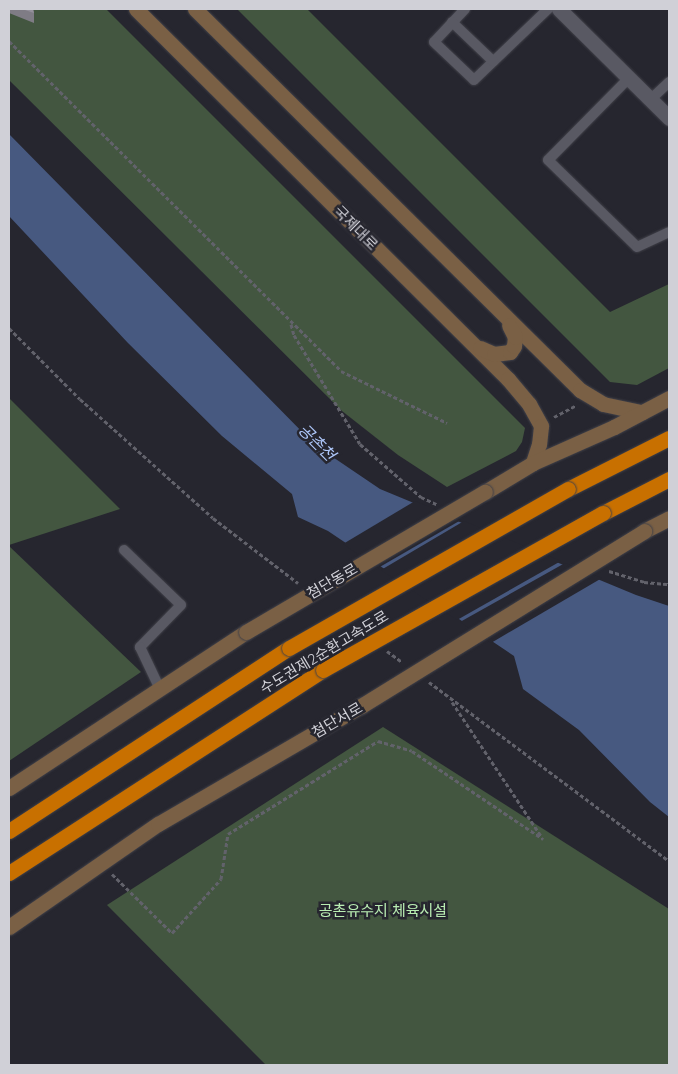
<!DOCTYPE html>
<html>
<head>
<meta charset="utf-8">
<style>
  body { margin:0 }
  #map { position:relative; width:678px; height:1074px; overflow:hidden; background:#26262f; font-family:Quicksand,"Noto Sans KR",sans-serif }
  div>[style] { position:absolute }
  .green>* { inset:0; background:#435640 }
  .water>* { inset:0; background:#475980 }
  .pier>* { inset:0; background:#26262f }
  .path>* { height:3px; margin-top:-1.5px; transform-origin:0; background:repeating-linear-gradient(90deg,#62626b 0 4px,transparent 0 6.5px) }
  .roads { filter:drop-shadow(0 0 1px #414149) drop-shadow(0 0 1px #414149) }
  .service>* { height:10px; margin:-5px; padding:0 5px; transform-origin:5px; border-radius:5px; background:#595963 }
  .minor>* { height:15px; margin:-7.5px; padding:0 7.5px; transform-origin:7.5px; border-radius:7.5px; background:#595963 }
  .secondary>* { height:15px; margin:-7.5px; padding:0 7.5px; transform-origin:7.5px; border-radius:7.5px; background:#7a6045 }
  .motorway>* { height:15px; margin:-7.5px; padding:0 7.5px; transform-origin:7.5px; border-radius:7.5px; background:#c87000 }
  .bridges { filter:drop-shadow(0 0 1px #414149) drop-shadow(0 0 1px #414149) }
  .secondary-bridge>* { height:15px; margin:-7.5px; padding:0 7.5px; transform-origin:7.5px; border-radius:7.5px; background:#7a6045 }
  .motorway-bridge>* { height:15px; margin:-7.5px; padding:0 7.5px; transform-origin:7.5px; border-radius:7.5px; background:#c87000 }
  .wall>* { inset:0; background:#7f7c85 }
  .building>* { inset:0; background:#94909b }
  span { translate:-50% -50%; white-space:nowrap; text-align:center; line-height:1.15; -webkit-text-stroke:5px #26262f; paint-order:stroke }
  .street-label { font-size:15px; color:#d0d0d7 }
  .park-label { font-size:15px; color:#b9edb2 }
  .water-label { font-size:16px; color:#aec7fa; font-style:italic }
  .frame { position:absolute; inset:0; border:10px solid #d0d0d7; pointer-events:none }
</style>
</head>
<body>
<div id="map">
  <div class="green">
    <div style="clip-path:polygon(9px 9px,106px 9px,525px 428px,522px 442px,516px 451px,447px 487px,398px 455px,342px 411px,9px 80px)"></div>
    <div style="clip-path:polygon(237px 9px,307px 9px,610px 312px,669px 284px,669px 368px,637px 385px,610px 382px)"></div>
    <div style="clip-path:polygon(9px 398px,120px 509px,9px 545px)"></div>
    <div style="clip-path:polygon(9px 546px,141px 672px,9px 761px)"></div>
    <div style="clip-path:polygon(383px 727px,669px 909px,669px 1065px,266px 1065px,107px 905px)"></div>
  </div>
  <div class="water">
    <div style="clip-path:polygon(9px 134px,315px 445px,380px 489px,636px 595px,669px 606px,669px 817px,650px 802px,579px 730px,523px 689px,514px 656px,328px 531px,298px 517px,292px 494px,222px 436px,128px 343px,9px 216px)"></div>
  </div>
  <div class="pier">
    <div style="clip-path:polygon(415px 501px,461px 520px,378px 568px,343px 544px)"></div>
    <div style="clip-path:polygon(464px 521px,561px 561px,457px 620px,381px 570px)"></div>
    <div style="clip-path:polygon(565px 563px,602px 578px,491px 643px,460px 622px)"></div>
  </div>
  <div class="path">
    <div style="left:9px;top:41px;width:468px;rotate:44.8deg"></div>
    <div style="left:341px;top:371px;width:118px;rotate:26.1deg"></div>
    <div style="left:291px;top:324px;width:11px;rotate:75deg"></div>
    <div style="left:294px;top:335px;width:127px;rotate:58.8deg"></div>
    <div style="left:360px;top:444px;width:81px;rotate:41deg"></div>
    <div style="left:421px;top:497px;width:17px;rotate:25deg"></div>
    <div style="left:9px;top:328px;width:100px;rotate:45deg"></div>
    <div style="left:80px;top:399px;width:178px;rotate:41.8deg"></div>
    <div style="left:213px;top:518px;width:107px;rotate:37.4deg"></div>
    <div style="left:554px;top:417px;width:24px;rotate:-28deg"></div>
    <div style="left:609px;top:571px;width:37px;rotate:17deg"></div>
    <div style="left:644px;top:582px;width:25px;rotate:5deg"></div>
    <div style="left:387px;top:651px;width:19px;rotate:36deg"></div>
    <div style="left:429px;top:682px;width:299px;rotate:36.7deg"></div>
    <div style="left:452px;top:702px;width:161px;rotate:56.4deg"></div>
    <div style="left:112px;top:874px;width:84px;rotate:44.5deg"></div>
    <div style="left:172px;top:933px;width:73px;rotate:-47.8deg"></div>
    <div style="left:221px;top:879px;width:46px;rotate:-81.2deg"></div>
    <div style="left:228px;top:834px;width:176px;rotate:-31.8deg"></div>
    <div style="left:378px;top:741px;width:35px;rotate:16deg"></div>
    <div style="left:412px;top:751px;width:158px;rotate:33.9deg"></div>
  </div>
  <div class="roads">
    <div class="service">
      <div style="left:465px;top:9px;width:45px;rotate:133.2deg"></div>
      <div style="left:434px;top:42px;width:55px;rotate:43.5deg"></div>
      <div style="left:474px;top:80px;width:103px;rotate:-43.8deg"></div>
      <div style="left:452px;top:22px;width:57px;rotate:43.6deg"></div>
      <div style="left:629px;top:78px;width:115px;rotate:134.6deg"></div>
      <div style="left:548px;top:160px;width:124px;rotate:44.3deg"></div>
      <div style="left:637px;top:247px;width:35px;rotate:-25deg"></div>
      <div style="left:651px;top:99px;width:25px;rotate:-43deg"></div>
      <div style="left:124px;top:550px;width:79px;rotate:44deg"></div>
      <div style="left:181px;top:605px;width:59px;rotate:134.3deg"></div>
      <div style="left:140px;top:647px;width:44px;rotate:64.6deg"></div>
    </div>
    <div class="minor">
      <div style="left:559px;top:9px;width:155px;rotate:44.7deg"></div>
    </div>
    <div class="secondary">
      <div style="left:136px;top:9px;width:525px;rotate:44.85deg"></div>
      <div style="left:508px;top:379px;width:33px;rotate:50deg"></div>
      <div style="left:529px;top:404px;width:25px;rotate:61deg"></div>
      <div style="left:541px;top:426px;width:18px;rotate:96deg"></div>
      <div style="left:539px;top:444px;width:20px;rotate:108deg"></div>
      <div style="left:195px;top:9px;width:542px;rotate:44.7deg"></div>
      <div style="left:580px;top:390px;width:27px;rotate:31deg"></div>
      <div style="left:603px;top:404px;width:40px;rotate:12deg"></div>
      <div style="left:480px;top:348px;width:15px;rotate:23deg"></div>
      <div style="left:494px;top:354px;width:16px;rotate:-7deg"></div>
      <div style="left:510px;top:352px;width:7px;rotate:-56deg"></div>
      <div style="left:514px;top:346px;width:9px;rotate:-84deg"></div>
      <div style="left:515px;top:337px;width:13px;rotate:-117deg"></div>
      <div style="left:485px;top:492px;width:56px;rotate:-31.1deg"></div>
      <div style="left:533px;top:463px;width:89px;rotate:-24deg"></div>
      <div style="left:614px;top:427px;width:62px;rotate:-27.8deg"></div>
      <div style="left:644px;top:531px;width:28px;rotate:-27deg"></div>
      <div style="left:9px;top:788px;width:284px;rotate:-33.4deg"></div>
      <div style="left:9px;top:927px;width:181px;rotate:-34.7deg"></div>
      <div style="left:158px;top:824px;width:235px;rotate:-30.2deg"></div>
    </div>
    <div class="motorway">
      <div style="left:568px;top:489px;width:113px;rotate:-26.8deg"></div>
      <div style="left:603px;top:513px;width:74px;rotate:-27.3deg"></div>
      <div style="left:9px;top:831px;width:334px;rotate:-33.2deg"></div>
      <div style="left:9px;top:873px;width:374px;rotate:-32.9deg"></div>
    </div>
  </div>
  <div class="bridges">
    <div class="secondary-bridge">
      <div style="left:246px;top:632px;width:277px;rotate:-30.4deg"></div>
      <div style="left:361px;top:706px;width:333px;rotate:-31.7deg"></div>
    </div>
    <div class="motorway-bridge">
      <div style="left:289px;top:648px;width:321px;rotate:-29.7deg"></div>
      <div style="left:323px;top:670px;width:321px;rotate:-29.3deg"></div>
    </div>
  </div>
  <div class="wall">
    <div style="clip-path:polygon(9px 9px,33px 9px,34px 13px,34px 23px,9px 13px)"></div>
  </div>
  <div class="building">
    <div style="clip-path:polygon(22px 9px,33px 9px,34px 13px)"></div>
  </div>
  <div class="street-label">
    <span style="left:356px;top:228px;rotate:45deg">국제대로</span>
    <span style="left:332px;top:581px;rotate:-30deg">첨단동로</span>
    <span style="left:324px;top:652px;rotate:-31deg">수도권제2순환고속도로</span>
    <span style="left:337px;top:720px;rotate:-30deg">첨단서로</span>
  </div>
  <div class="park-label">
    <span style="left:383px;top:911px">공촌유수지 체육시설</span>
  </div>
  <div class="water-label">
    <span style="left:317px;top:442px;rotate:45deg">공촌천</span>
  </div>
  <div class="frame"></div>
</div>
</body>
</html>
